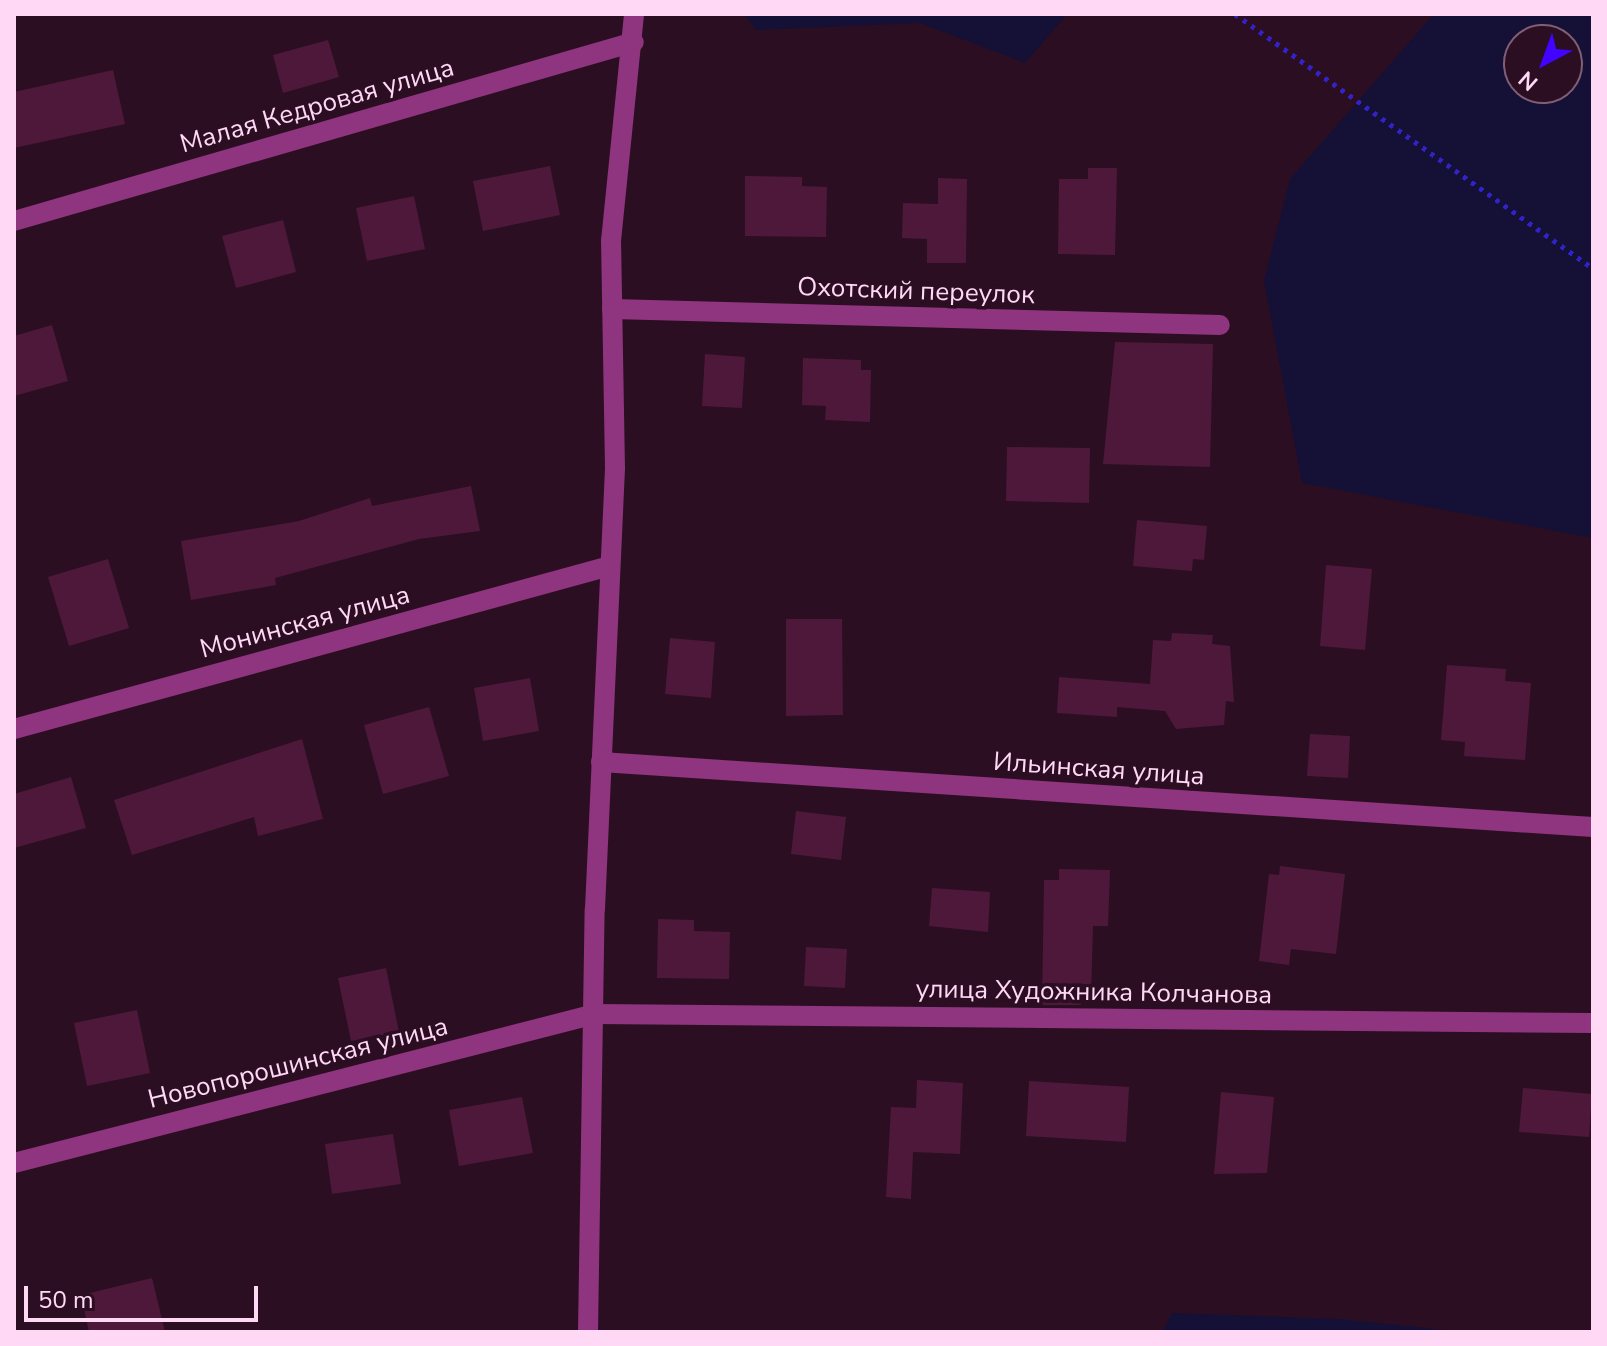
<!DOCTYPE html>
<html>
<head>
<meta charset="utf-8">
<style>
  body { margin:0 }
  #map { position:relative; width:1607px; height:1346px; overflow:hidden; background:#2b0e22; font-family:"Nunito Sans",sans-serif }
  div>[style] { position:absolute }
  .green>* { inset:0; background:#141036 }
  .building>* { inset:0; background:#4e183b }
  .path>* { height:5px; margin-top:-2.5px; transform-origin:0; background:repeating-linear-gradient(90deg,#3122c9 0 4px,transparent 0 10px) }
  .minor>* { height:20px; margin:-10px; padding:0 10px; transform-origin:10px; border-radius:10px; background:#8f347e }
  span { translate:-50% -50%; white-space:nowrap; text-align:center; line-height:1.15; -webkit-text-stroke:7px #2b0e22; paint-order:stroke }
  .street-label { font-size:26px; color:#ffd8f5 }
  .frame { position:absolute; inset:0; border:16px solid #ffd8f5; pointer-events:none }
  .north { position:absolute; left:1503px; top:24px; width:80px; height:80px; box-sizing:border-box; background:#2b0e22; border:2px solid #805f76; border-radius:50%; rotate:221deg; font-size:22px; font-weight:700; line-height:32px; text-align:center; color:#ffd8f5 }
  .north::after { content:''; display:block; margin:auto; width:28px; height:36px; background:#4304ff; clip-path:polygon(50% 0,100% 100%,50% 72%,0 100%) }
  .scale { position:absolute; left:24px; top:1286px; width:234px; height:36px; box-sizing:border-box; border:4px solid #ffd8f5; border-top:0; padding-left:10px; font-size:24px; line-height:28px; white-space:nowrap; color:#ffd8f5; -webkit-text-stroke:6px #2b0e22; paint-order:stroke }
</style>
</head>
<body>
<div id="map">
  <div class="green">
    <div style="clip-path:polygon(744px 14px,1067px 14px,1025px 63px,920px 23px,756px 30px)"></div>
    <div style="clip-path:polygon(evenodd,1434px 14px,1593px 14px,1593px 538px,1302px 483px,1264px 281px,1290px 179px,1434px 14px,1519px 40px,1567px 40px,1567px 88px,1519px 88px,1519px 40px)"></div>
    <div style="clip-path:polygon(1172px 1313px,1338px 1319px,1466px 1332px,1162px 1332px)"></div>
  </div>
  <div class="building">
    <div style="clip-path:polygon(328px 40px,339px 77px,283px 93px,273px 55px)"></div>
    <div style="clip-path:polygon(113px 70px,125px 124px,14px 148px,14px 92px)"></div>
    <div style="clip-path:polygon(550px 166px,560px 215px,483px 231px,473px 181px)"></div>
    <div style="clip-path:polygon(1088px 168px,1117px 168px,1115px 255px,1058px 254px,1059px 179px,1088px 179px)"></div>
    <div style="clip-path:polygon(745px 176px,802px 177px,802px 186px,827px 187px,826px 237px,745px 236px)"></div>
    <div style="clip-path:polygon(938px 178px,967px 179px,966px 263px,927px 263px,927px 239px,902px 238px,903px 203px,938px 204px)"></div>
    <div style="clip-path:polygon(414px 196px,425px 249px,367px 261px,356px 208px)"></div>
    <div style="clip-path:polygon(283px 220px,296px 272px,236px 288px,222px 236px)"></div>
    <div style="clip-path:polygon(52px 325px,68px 381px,14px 396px,14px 336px)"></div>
    <div style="clip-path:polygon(1115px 342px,1213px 344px,1210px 467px,1103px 464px)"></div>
    <div style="clip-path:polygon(705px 354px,745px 357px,742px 408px,702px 406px)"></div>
    <div style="clip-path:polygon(803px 358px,861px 360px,861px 370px,871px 370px,870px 422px,825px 420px,826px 406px,802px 405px)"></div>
    <div style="clip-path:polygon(1007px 447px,1090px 448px,1089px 503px,1006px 501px)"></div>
    <div style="clip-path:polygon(471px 486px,480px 531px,419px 539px,275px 578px,276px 585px,191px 600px,181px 541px,299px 521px,370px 498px,372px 506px)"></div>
    <div style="clip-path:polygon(1137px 520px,1207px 526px,1204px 560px,1193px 559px,1192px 571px,1133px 566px)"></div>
    <div style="clip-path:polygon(108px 559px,129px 628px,69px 646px,48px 577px)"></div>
    <div style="clip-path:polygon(1326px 565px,1372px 569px,1365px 650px,1320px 646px)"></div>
    <div style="clip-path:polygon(786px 619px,842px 619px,843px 715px,786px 716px)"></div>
    <div style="clip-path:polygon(1172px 633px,1213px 635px,1212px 644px,1230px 646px,1234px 702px,1226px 701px,1224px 725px,1176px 729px,1165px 711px,1117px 707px,1117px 717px,1057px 713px,1059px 677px,1150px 684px,1153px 640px,1171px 641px)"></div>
    <div style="clip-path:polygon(670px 638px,715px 642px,711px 698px,665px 694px)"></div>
    <div style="clip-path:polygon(1447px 665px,1506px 669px,1505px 681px,1531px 683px,1525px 760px,1464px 756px,1465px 742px,1441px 740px)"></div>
    <div style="clip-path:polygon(530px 678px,539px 731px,483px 741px,474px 688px)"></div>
    <div style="clip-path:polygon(429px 707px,449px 776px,383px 794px,364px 725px)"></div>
    <div style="clip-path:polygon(1310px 734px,1350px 736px,1348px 778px,1307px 776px)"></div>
    <div style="clip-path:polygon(302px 739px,323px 819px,258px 836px,254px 817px,132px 855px,114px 800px)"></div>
    <div style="clip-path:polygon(71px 777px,86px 828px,14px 848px,14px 794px)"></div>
    <div style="clip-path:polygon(796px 811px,846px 817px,841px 860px,791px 854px)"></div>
    <div style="clip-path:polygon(1280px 866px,1345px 874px,1336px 954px,1291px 949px,1289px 965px,1259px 961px,1269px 874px,1279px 875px)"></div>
    <div style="clip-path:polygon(1059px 869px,1110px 870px,1108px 926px,1093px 926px,1091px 995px,1081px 995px,1081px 1005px,1042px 1005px,1044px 880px,1059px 880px)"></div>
    <div style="clip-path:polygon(932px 888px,990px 892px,988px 932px,929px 926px)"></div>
    <div style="clip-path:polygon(658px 919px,694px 920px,694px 931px,730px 932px,729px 979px,657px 978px)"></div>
    <div style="clip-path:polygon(806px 947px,847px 949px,845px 988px,804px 986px)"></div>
    <div style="clip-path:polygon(386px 968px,399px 1032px,351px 1041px,338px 978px)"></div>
    <div style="clip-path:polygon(137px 1010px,150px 1073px,87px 1086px,74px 1023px)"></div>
    <div style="clip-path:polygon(917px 1080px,963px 1083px,960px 1154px,913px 1152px,911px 1199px,886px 1197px,891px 1107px,916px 1108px)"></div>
    <div style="clip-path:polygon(1029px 1081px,1129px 1087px,1126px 1142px,1026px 1136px)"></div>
    <div style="clip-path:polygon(1523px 1088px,1592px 1094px,1589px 1137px,1519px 1132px)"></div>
    <div style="clip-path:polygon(1221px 1092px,1274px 1097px,1267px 1173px,1214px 1174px)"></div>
    <div style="clip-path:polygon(522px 1097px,533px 1153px,459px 1166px,449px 1110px)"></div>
    <div style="clip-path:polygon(393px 1134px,401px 1184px,332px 1194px,325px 1144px)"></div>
    <div style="clip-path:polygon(152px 1278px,165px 1332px,89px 1332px,81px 1295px)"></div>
  </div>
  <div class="path">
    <div style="left:1235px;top:14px;width:439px;rotate:35.4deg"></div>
  </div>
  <div class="minor">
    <div style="left:14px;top:221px;width:645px;rotate:-16.1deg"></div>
    <div style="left:612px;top:309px;width:608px;rotate:1.51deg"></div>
    <div style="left:14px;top:729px;width:618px;rotate:-15.3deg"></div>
    <div style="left:601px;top:762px;width:994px;rotate:3.75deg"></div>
    <div style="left:14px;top:1163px;width:600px;rotate:-14.38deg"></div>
    <div style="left:595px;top:1014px;width:998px;rotate:0.52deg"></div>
    <div style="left:588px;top:1332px;width:423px;rotate:-89.1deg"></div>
    <div style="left:595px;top:909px;width:441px;rotate:-87.4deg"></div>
    <div style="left:615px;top:468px;width:227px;rotate:-91deg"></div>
    <div style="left:611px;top:241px;width:228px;rotate:-84.2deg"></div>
  </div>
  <div class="street-label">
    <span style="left:317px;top:106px;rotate:-16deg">Малая Кедровая улица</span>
    <span style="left:916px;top:291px;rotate:2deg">Охотский переулок</span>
    <span style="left:305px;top:622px;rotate:-15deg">Монинская улица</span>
    <span style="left:1099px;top:769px;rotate:4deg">Ильинская улица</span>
    <span style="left:1094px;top:992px;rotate:1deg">улица Художника Колчанова</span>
    <span style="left:298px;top:1063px;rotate:-14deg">Новопорошинская улица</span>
  </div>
  <div class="frame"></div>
  <div class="north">N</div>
  <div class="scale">50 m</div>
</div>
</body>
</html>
